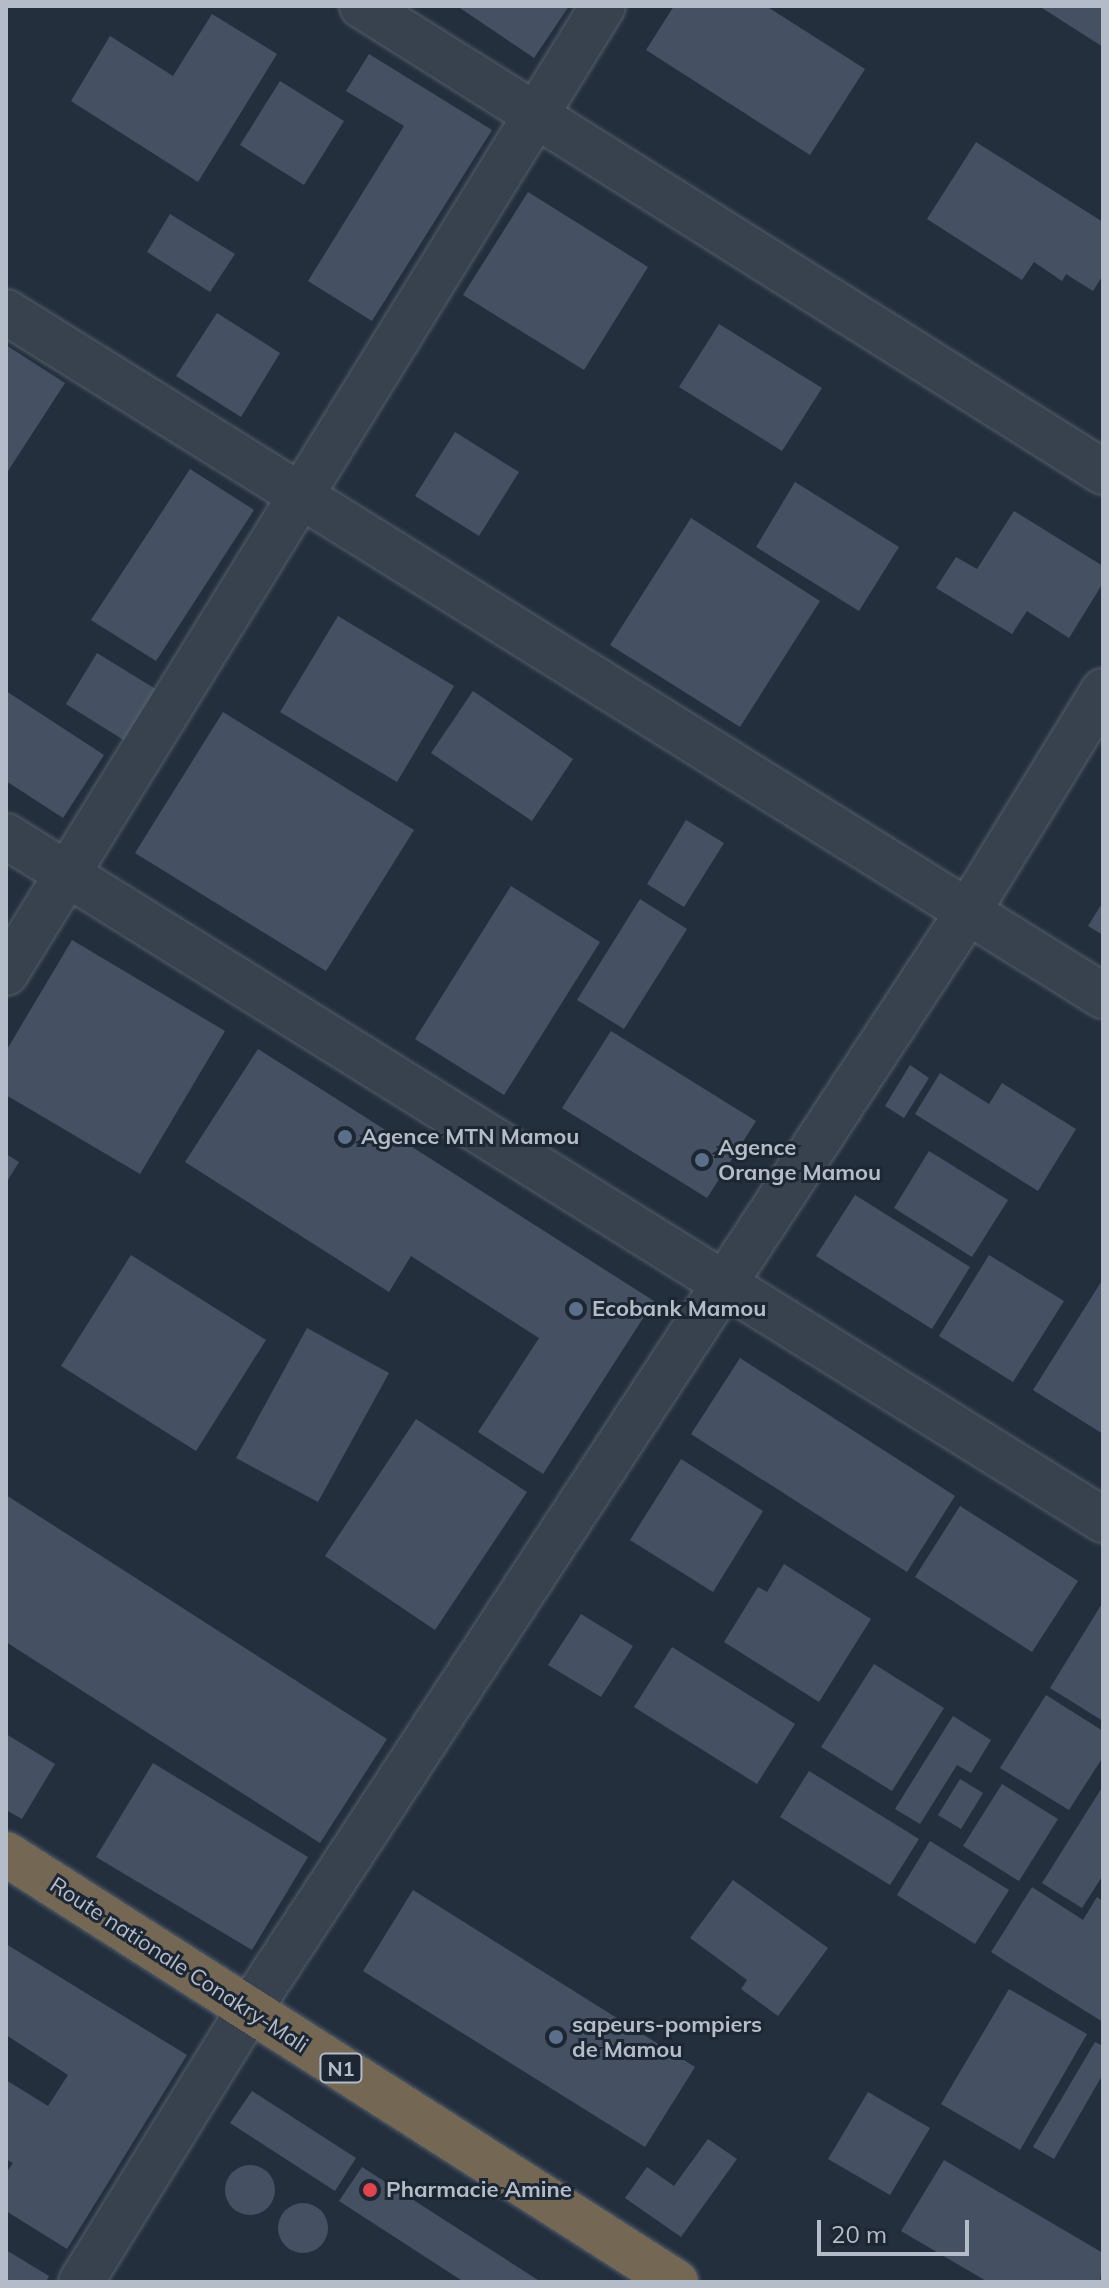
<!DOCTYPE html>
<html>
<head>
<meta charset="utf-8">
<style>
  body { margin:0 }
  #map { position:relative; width:1109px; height:2288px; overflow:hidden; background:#242f3e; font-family:Mulish,sans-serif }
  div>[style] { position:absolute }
  .building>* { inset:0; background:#455162 }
  .round { border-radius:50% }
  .roads { filter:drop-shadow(0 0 2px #565f6c) drop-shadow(0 0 2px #565f6c) }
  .street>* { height:44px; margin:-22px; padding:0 22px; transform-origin:22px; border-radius:22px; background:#38414e }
  .highway>* { height:44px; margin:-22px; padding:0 22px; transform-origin:22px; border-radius:22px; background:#746855 }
  .dots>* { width:22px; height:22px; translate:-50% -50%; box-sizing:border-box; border:4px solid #1d2633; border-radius:50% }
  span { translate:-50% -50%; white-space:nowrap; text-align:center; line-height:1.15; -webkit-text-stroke:6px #1d2633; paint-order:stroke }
  .shield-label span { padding:2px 6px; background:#1d2633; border:2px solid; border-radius:6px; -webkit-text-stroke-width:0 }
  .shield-label { font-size:20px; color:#b4bcc9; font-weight:700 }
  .poi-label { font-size:22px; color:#b4bcc9; font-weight:700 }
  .left { translate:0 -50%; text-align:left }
  .street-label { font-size:22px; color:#b4bcc9 }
  .frame { position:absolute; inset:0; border:8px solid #b4bcc9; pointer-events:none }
  .scale { position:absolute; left:817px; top:2220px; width:152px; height:36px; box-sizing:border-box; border:4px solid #b4bcc9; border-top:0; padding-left:10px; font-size:24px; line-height:28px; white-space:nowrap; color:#b4bcc9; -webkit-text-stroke:6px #1d2633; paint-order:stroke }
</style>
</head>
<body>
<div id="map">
  <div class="building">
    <div style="clip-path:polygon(457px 6px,569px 6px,534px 58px)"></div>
    <div style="clip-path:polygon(674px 6px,766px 6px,865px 69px,810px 155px,646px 50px)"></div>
    <div style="clip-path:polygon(1039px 6px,1103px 6px,1103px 47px)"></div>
    <div style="clip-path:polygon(212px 14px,277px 54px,198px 182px,71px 101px,110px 36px,173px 76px)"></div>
    <div style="clip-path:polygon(369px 54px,492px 130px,372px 321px,308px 281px,404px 126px,346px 91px)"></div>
    <div style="clip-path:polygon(280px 81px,344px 121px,304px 185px,240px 145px)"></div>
    <div style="clip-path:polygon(976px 142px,1103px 222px,1103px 275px,1093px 291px,1066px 274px,1062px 281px,1034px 262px,1022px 280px,927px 219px)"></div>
    <div style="clip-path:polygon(528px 192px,648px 267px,584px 370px,463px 295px)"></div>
    <div style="clip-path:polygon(170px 214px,235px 254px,210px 292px,147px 252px)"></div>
    <div style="clip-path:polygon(217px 313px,280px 353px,241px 417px,176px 376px)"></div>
    <div style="clip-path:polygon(719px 324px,822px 388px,782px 451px,679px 387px)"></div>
    <div style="clip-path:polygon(6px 345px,65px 383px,6px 474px)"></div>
    <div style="clip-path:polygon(455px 432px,519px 472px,479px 536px,415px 496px)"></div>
    <div style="clip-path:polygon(190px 469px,254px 510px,156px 661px,91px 620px)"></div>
    <div style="clip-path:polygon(795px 482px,899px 547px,859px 611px,756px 547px)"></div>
    <div style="clip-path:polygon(1014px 511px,1103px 566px,1103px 583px,1069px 638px,1027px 611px,1012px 634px,936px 588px,956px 557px,977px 569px)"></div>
    <div style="clip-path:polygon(691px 518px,820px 601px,740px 727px,610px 645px)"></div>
    <div style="clip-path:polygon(338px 616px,454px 686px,397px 782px,280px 712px)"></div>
    <div style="clip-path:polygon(97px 653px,162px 693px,130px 744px,66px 704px)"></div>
    <div style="clip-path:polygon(6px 691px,104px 755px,63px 818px,6px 781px)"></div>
    <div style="clip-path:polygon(473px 691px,573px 759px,532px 821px,431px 753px)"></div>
    <div style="clip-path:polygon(223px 712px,414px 830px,326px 971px,135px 853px)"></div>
    <div style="clip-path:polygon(686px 820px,724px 843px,684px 907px,647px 884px)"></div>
    <div style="clip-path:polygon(511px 886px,600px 942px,504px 1095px,415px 1039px)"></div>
    <div style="clip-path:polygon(640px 899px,687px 929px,624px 1029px,577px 1000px)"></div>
    <div style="clip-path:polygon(1103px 902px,1103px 935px,1088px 926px)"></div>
    <div style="clip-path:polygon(72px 940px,225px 1031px,140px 1174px,6px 1095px,6px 1051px)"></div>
    <div style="clip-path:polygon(611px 1031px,756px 1121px,707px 1198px,562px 1108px)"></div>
    <div style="clip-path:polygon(258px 1049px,654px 1301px,543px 1474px,478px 1432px,539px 1338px,411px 1256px,389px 1292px,185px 1162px)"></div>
    <div style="clip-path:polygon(910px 1065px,929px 1078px,904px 1118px,885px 1106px)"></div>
    <div style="clip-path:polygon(940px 1073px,989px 1104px,1002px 1083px,1076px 1129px,1038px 1191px,915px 1114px)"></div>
    <div style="clip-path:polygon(929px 1151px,1008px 1200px,972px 1257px,894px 1208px)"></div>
    <div style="clip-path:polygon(6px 1154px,19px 1162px,6px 1183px)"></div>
    <div style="clip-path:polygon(855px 1195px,970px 1267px,932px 1329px,816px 1256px)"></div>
    <div style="clip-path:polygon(131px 1255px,266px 1340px,196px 1451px,61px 1366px)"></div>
    <div style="clip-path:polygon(989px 1255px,1064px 1301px,1013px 1382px,939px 1336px)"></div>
    <div style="clip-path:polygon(1103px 1279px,1103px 1434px,1033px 1390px)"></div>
    <div style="clip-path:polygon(307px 1328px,389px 1373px,318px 1502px,236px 1458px)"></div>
    <div style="clip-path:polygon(740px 1358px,955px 1496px,907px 1572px,691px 1434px)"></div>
    <div style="clip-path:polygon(416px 1419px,527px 1492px,435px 1630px,325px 1556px)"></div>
    <div style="clip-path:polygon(681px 1459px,763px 1511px,713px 1592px,630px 1540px)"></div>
    <div style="clip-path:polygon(6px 1495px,387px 1739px,320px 1843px,6px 1642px)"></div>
    <div style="clip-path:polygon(960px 1506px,1078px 1581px,1032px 1652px,915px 1577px)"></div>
    <div style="clip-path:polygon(784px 1564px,871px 1619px,819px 1702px,724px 1642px,758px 1587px,767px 1592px)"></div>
    <div style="clip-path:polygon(1103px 1602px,1103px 1721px,1050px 1688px)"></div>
    <div style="clip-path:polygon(581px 1614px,633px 1646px,601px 1697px,548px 1665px)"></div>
    <div style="clip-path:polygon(672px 1647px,795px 1724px,757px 1784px,634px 1707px)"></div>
    <div style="clip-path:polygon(874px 1664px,944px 1708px,892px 1791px,821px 1747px)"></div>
    <div style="clip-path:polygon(1046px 1695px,1103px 1731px,1103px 1757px,1069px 1810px,1000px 1768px)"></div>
    <div style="clip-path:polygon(953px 1716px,991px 1740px,971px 1773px,957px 1765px,920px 1824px,895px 1809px)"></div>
    <div style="clip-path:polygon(6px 1734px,55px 1764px,22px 1819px,6px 1810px)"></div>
    <div style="clip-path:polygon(153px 1763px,308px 1857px,252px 1950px,96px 1857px)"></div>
    <div style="clip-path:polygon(809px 1771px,919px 1839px,890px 1885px,780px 1817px)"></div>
    <div style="clip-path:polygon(960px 1779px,983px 1793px,961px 1829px,938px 1815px)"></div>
    <div style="clip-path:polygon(1002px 1784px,1058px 1819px,1019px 1881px,963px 1846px)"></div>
    <div style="clip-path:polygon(1103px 1786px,1103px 1875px,1082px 1908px,1042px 1883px)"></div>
    <div style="clip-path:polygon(930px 1841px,1009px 1890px,975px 1944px,897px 1895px)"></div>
    <div style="clip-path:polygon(733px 1880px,828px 1948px,778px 2016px,741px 1989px,747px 1980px,690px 1938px)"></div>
    <div style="clip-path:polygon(1032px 1887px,1083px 1920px,1097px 1897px,1103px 1901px,1103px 2022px,991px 1952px)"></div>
    <div style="clip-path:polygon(413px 1890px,695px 2067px,645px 2147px,363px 1971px)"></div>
    <div style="clip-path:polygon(6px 1944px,187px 2055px,67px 2249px,6px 2211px,6px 2173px,13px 2163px,6px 2159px,6px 2080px,48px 2106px,68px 2075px,6px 2035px)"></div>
    <div style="clip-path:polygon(1009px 1989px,1087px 2034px,1020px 2150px,941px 2104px)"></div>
    <div style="clip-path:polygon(1095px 2042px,1103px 2046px,1103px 2074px,1054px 2159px,1033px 2147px)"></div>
    <div style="clip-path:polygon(252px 2091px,356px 2158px,335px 2191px,230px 2123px)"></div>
    <div style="clip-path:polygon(868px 2092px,930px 2128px,890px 2195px,828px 2159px)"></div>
    <div style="clip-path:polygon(708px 2139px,737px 2159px,681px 2237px,625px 2198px,647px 2167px,674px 2186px)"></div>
    <div style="clip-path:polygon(944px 2160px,1103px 2253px,1100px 2282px,988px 2282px,901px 2231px)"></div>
    <div class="round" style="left:225px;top:2165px;width:50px;height:50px"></div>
    <div style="clip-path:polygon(362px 2167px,541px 2282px,464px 2282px,339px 2201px)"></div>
    <div class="round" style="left:278px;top:2203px;width:50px;height:50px"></div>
    <div style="clip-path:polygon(6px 2250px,49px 2276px,46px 2282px,6px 2282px)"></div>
  </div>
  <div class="roads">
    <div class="street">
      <div style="left:362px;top:6px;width:875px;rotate:32.16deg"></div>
      <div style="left:6px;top:312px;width:1293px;rotate:31.94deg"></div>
      <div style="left:6px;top:836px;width:1293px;rotate:31.94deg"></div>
      <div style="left:6px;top:973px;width:1136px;rotate:-58.31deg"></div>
      <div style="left:81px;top:2282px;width:320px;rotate:-58.3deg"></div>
      <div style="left:249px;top:2010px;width:1315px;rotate:-56.79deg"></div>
      <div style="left:969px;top:910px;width:257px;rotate:-58.5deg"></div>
    </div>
    <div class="highway">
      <div style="left:6px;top:1854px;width:795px;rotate:32.57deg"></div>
    </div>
  </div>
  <div class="dots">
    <div style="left:345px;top:1137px;background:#5c6f8a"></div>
    <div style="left:702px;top:1160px;background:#5c6f8a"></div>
    <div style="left:576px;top:1309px;background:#5c6f8a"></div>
    <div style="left:556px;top:2037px;background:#5c6f8a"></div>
    <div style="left:370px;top:2190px;background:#e0444e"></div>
  </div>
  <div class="shield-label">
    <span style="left:341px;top:2068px">N1</span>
  </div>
  <div class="poi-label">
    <span class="left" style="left:361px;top:1137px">Agence MTN Mamou</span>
    <span class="left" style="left:718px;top:1160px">Agence<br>Orange Mamou</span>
    <span class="left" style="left:592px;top:1309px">Ecobank Mamou</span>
    <span class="left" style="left:572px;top:2037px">sapeurs-pompiers<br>de Mamou</span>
    <span class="left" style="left:386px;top:2190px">Pharmacie Amine</span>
  </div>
  <div class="street-label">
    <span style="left:179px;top:1965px;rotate:33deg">Route nationale Conakry-Mali</span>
  </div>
  <div class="frame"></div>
  <div class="scale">20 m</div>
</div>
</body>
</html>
